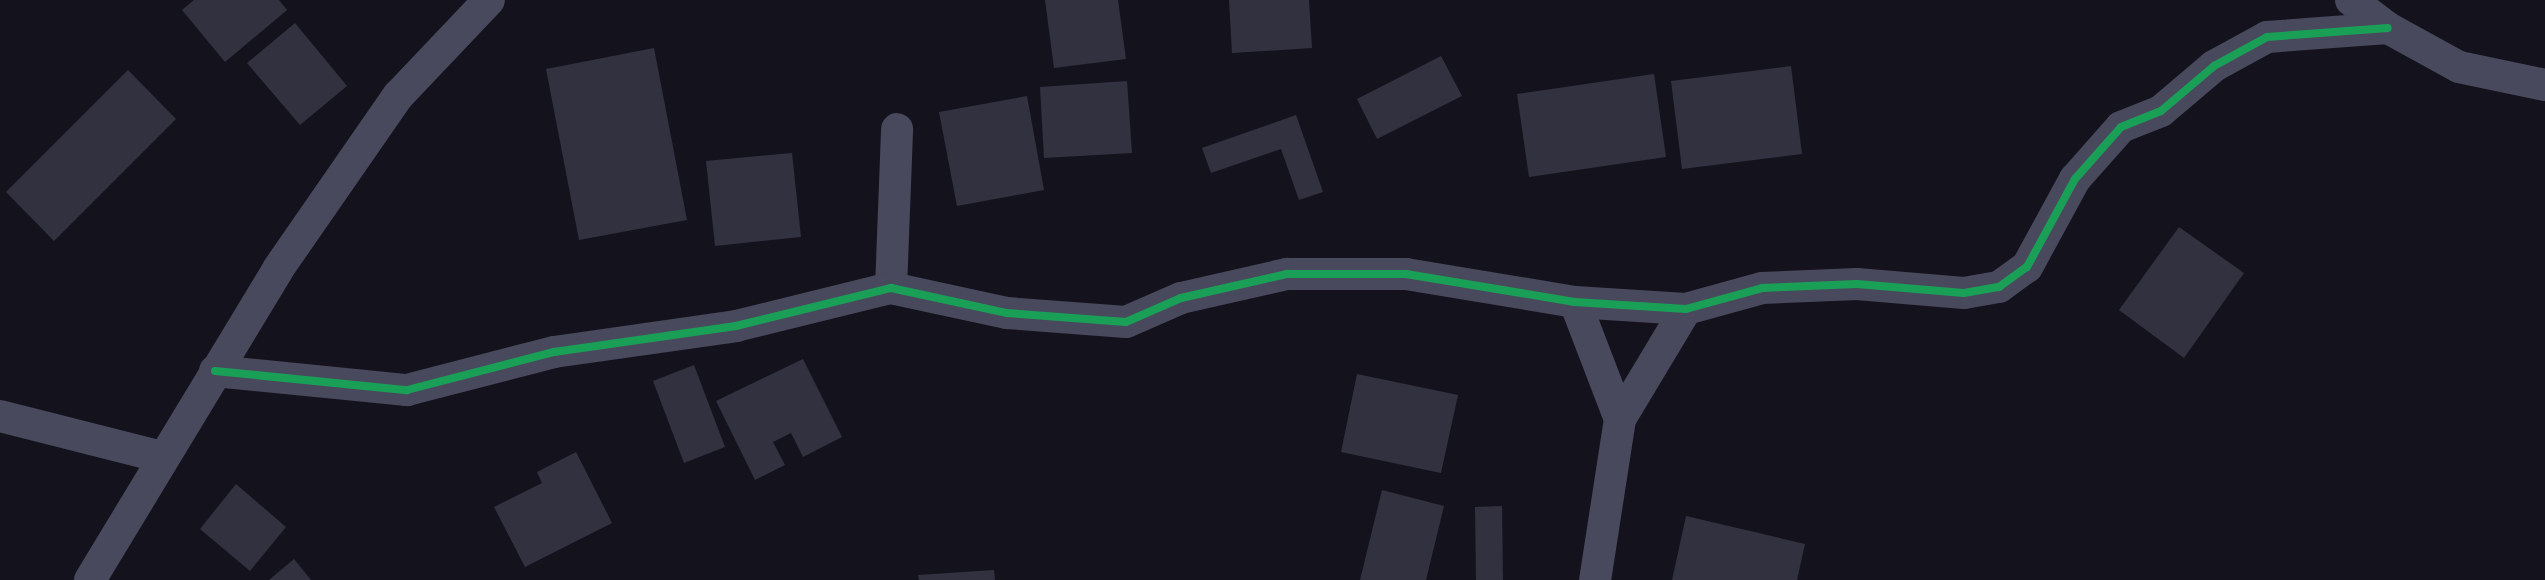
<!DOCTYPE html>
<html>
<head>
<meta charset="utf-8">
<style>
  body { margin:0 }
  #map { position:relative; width:2545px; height:580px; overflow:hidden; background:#14131d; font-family:"DM Sans",sans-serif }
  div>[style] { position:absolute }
  .building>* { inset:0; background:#32313f }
  .street>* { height:32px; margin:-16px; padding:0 16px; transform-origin:16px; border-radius:16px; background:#49495d }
  .cycleway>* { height:8px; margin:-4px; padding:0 4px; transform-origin:4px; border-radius:4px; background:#1a9f57 }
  span { translate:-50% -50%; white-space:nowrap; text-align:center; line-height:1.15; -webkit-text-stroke:4.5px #110f21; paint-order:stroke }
</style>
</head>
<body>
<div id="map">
  <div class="building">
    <div style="clip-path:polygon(194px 0,279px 0,287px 10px,225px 62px,182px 10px)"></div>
    <div style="clip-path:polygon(1045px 0,1118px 0,1126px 59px,1054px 68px)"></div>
    <div style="clip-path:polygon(1229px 0,1309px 0,1312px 48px,1232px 53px)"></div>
    <div style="clip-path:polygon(295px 23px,347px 86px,300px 125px,247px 63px)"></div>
    <div style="clip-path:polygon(654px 48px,687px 220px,579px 240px,546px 69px)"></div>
    <div style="clip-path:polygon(1441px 56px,1462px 96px,1377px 139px,1357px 99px)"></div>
    <div style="clip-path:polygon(1791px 66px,1802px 154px,1682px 169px,1671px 81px)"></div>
    <div style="clip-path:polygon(128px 70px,176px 119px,54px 241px,6px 192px)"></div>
    <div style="clip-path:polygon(1654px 74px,1666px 157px,1529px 177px,1517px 94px)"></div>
    <div style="clip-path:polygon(1127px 81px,1132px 153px,1044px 158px,1040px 87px)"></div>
    <div style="clip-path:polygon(1027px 96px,1044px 190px,957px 206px,939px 112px)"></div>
    <div style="clip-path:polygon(1296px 115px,1323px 192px,1299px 200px,1281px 149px,1211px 173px,1202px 148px)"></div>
    <div style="clip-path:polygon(792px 153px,801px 237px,715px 246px,706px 161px)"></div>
    <div style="clip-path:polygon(2179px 227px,2244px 273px,2184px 358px,2119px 310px)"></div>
    <div style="clip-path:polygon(803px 359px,842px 437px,803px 457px,791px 433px,773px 442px,785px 465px,755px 480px,716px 401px)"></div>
    <div style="clip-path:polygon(694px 365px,725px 447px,684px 463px,653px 381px)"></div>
    <div style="clip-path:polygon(1357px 374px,1458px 395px,1441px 473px,1341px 452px)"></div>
    <div style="clip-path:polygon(576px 452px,612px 523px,525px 567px,494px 507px,542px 483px,537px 472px)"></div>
    <div style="clip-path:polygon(236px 484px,286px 527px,250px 571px,200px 529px)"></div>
    <div style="clip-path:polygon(1382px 490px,1444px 506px,1426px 580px,1360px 580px)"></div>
    <div style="clip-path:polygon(1502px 506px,1503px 580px,1476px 580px,1475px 507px)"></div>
    <div style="clip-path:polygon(1686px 516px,1805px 544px,1797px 580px,1672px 580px)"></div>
    <div style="clip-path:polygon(294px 559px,311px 580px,269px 580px)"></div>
    <div style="clip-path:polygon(994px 570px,995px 580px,919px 580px,918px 575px)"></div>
  </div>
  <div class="street">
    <div style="left:2351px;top:0;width:46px;rotate:37.1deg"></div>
    <div style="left:2388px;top:28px;width:81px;rotate:28.8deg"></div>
    <div style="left:2459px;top:67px;width:88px;rotate:11.8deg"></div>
    <div style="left:891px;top:288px;width:159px;rotate:-87.8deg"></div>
    <div style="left:1575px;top:302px;width:125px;rotate:69deg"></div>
    <div style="left:1620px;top:419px;width:163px;rotate:98.8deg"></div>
    <div style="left:215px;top:371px;width:193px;rotate:5.7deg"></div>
    <div style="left:407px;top:390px;width:152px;rotate:-14.5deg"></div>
    <div style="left:554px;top:352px;width:184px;rotate:-8.1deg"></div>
    <div style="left:736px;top:326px;width:160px;rotate:-13.8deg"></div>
    <div style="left:891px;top:288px;width:119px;rotate:12.2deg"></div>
    <div style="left:1007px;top:313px;width:119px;rotate:4.3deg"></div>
    <div style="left:1126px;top:322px;width:60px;rotate:-23.6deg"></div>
    <div style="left:1181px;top:298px;width:109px;rotate:-12.8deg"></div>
    <div style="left:1287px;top:274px;width:119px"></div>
    <div style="left:1406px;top:274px;width:171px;rotate:9.4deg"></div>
    <div style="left:1575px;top:302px;width:111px;rotate:3.6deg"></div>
    <div style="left:1686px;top:309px;width:79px;rotate:-15.4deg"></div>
    <div style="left:1762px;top:288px;width:95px;rotate:-2.4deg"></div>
    <div style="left:1857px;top:284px;width:107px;rotate:4.8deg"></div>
    <div style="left:1964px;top:293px;width:36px;rotate:-10deg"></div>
    <div style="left:1999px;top:287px;width:34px;rotate:-36deg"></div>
    <div style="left:2027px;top:267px;width:100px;rotate:-61.4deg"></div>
    <div style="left:2075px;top:179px;width:69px;rotate:-48.5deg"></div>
    <div style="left:2121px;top:127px;width:43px;rotate:-21.8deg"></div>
    <div style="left:2161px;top:111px;width:70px;rotate:-40.3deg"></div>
    <div style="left:2214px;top:66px;width:60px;rotate:-28.7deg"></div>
    <div style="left:2267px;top:37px;width:121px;rotate:-4.3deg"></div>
    <div style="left:0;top:416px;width:167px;rotate:14.2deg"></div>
    <div style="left:1620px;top:419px;width:128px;rotate:-59deg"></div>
    <div style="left:90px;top:580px;width:363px;rotate:-58.8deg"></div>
    <div style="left:278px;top:269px;width:211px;rotate:-55.3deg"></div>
    <div style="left:398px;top:96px;width:132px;rotate:-46.5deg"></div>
  </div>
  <div class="cycleway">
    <div style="left:215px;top:371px;width:193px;rotate:5.7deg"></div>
    <div style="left:407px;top:390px;width:152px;rotate:-14.5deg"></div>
    <div style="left:554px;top:352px;width:184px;rotate:-8.1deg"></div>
    <div style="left:736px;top:326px;width:160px;rotate:-13.8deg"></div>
    <div style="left:891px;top:288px;width:119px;rotate:12.2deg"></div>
    <div style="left:1007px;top:313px;width:119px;rotate:4.3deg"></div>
    <div style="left:1126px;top:322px;width:60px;rotate:-23.6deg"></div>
    <div style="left:1181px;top:298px;width:109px;rotate:-12.8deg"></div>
    <div style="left:1287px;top:274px;width:119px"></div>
    <div style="left:1406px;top:274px;width:171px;rotate:9.4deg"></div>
    <div style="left:1575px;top:302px;width:111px;rotate:3.6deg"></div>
    <div style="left:1686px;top:309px;width:79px;rotate:-15.4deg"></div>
    <div style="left:1762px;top:288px;width:95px;rotate:-2.4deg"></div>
    <div style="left:1857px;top:284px;width:107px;rotate:4.8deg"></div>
    <div style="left:1964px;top:293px;width:36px;rotate:-10deg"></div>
    <div style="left:1999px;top:287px;width:34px;rotate:-36deg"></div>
    <div style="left:2027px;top:267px;width:100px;rotate:-61.4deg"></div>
    <div style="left:2075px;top:179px;width:69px;rotate:-48.5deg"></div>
    <div style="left:2121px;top:127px;width:43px;rotate:-21.8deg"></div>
    <div style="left:2161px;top:111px;width:70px;rotate:-40.3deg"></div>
    <div style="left:2214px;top:66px;width:60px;rotate:-28.7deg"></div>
    <div style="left:2267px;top:37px;width:121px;rotate:-4.3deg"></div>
  </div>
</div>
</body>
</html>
